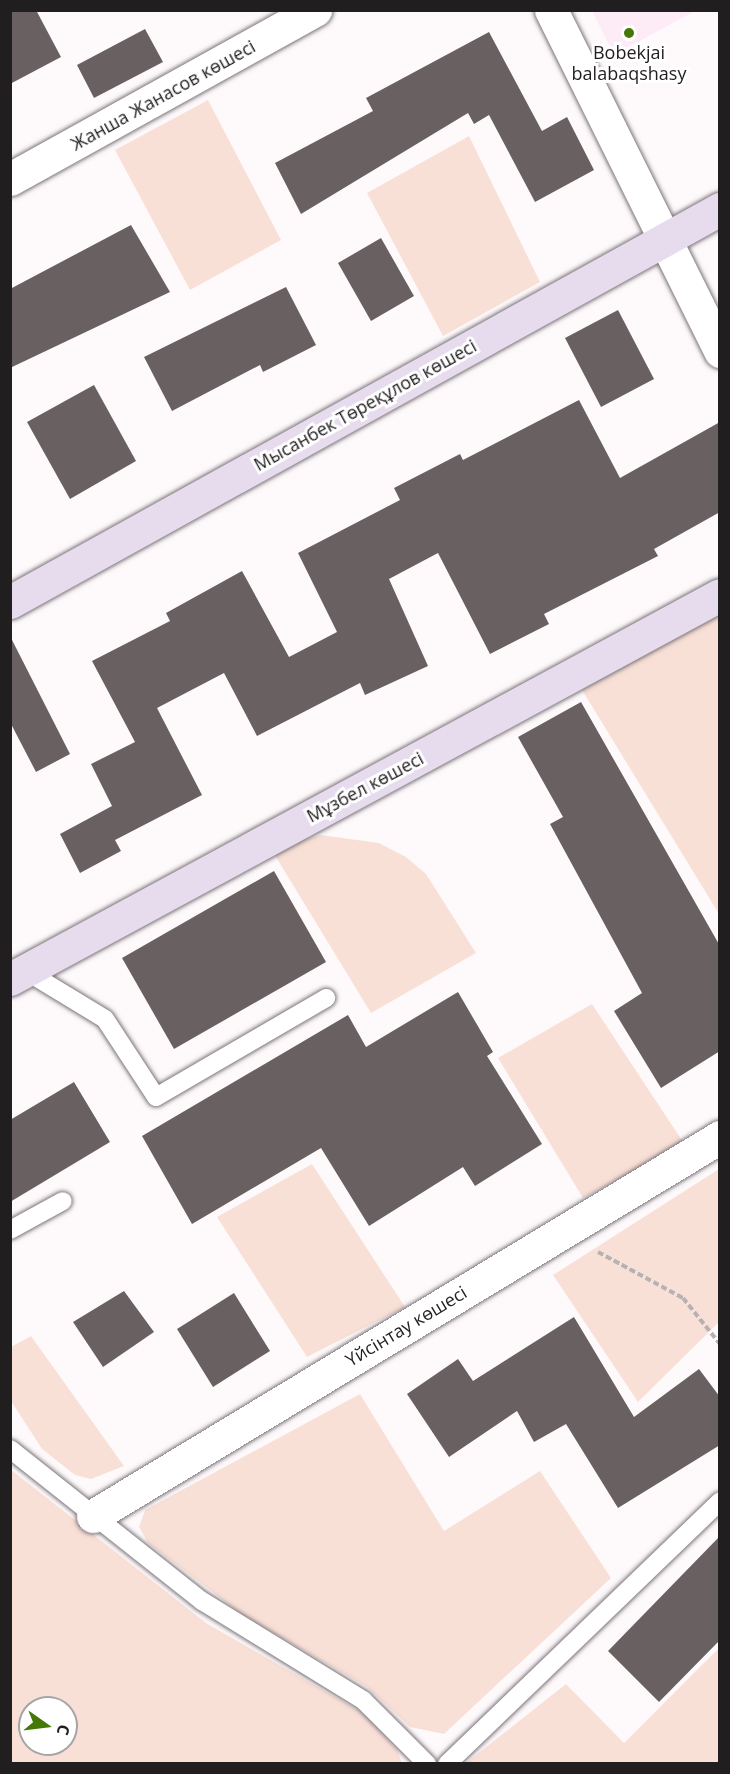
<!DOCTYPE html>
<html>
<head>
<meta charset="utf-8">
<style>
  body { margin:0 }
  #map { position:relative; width:730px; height:1774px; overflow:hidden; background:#fefafc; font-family:"Open Sans",sans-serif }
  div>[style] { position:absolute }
  .built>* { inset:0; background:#fdecf6 }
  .green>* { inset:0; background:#f9e0d7 }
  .building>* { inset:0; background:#696061 }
  .path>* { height:4px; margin-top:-2px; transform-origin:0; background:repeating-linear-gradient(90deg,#b6b2b4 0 6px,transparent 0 9px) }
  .roads { filter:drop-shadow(0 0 2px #7c7479) drop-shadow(0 0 2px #7c7479) }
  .lane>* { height:18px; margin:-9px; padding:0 9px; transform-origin:9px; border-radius:9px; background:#fff }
  .street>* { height:33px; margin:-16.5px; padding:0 16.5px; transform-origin:16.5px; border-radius:16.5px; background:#fff }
  .secondary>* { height:33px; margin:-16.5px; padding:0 16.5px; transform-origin:16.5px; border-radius:16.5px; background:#e6dced }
  .dots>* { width:16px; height:16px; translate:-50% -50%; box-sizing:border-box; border:3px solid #fff; border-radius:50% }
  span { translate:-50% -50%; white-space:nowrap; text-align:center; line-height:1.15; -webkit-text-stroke:6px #fff; paint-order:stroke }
  .poi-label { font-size:18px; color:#211e20 }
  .street-label { font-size:18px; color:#211e20 }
  .frame { position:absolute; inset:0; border:12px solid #211e20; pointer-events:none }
  .north { position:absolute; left:18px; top:1696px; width:60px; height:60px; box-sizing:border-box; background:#fff; border:2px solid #a6a5a6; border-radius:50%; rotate:104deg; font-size:16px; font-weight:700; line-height:24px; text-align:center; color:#211e20 }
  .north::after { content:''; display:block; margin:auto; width:21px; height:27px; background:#457907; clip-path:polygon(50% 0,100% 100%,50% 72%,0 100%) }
</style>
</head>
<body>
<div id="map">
  <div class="built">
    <div style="clip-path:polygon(592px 11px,695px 11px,614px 55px)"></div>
  </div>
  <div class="green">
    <div style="clip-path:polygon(208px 100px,281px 240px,190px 290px,115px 150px)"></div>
    <div style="clip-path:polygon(469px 136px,540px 282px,443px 336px,367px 193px)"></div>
    <div style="clip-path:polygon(719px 607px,719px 914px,579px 685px)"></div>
    <div style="clip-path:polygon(321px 835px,379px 843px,406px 857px,426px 874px,476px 953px,371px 1013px,271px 849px)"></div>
    <div style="clip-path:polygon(592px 1004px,685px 1145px,583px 1198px,498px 1058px)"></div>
    <div style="clip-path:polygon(312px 1164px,405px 1307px,307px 1357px,217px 1217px)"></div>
    <div style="clip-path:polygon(719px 1169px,719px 1322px,638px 1402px,553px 1275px)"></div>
    <div style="clip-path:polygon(31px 1336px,124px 1466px,91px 1479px,75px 1475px,42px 1449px,11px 1401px,11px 1347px)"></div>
    <div style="clip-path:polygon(360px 1394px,444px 1531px,540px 1471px,611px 1578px,444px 1734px,410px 1727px,367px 1687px,243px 1615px,148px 1543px,139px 1527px,145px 1510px)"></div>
    <div style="clip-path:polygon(evenodd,10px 1469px,206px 1623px,363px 1713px,397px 1750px,402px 1763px,11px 1763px,10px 1469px,30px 1708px,66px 1708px,66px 1744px,30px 1744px,30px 1708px)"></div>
    <div style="clip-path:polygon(719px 1648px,719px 1763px,466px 1763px,566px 1684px,624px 1743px)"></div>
  </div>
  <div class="building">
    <div style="clip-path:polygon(10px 10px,36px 10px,61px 57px,10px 84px)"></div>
    <div style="clip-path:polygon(145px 29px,163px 62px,94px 98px,77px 65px)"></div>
    <div style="clip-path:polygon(489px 32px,542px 131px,567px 117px,594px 170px,535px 202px,489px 115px,474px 124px,468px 113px,301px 214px,275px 163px,373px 111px,366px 98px)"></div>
    <div style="clip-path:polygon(131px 225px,170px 292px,10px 368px,10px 289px)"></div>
    <div style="clip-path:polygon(381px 238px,414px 296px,371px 321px,338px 263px)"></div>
    <div style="clip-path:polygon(286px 287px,316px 345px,263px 372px,260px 365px,172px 411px,144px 357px)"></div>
    <div style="clip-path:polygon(618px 310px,654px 379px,601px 407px,565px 338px)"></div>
    <div style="clip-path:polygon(94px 385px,136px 461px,70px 499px,27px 422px)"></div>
    <div style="clip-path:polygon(579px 400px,620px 478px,720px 422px,720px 512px,654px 549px,658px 556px,544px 614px,549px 624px,490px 654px,438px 553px,389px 579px,428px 666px,365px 695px,360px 683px,257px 736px,224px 673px,157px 708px,202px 795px,115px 840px,121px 851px,80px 873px,60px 834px,112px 806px,91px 764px,135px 742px,92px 661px,170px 621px,166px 613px,242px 571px,289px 657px,337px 632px,298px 553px,400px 500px,394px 488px,460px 454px,463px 460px)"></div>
    <div style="clip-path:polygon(10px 636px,70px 754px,36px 772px,10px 722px)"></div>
    <div style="clip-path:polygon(581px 702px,720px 946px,720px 1051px,661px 1088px,614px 1011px,642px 993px,550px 824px,563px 817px,518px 737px)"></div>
    <div style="clip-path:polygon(274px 871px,326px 962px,174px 1049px,122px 958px)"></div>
    <div style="clip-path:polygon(458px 992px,493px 1052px,487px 1056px,542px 1144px,475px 1186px,463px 1167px,369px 1226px,321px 1148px,192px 1224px,142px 1136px,348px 1015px,366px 1047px)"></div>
    <div style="clip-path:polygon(74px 1082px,110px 1142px,10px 1202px,10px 1120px)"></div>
    <div style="clip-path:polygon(124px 1291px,154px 1332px,103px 1367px,73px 1322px)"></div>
    <div style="clip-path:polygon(234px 1293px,270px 1351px,213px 1387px,177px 1329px)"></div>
    <div style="clip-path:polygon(574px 1317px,634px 1417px,699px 1369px,720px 1397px,720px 1445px,618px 1508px,566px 1424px,534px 1442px,517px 1411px,449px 1457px,407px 1394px,458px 1359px,473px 1381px)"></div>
    <div style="clip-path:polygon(720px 1536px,720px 1640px,659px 1702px,608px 1651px)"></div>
  </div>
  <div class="path">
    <div style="left:598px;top:1252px;width:97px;rotate:28.4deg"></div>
    <div style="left:683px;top:1298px;width:59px;rotate:51.2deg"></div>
  </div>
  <div class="roads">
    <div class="lane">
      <div style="left:26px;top:971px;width:92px;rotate:31.3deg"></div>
      <div style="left:105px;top:1019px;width:93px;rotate:56.8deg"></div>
      <div style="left:156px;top:1097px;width:197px;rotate:-30.2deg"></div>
      <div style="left:10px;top:1230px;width:60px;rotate:-28.7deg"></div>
      <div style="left:10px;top:1449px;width:245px;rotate:38.4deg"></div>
      <div style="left:202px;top:1601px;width:189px;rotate:31.6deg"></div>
      <div style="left:363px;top:1700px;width:91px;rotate:45deg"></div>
      <div style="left:447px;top:1764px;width:379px;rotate:-43.9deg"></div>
    </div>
    <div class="street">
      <div style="left:551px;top:10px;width:381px;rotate:63.6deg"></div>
      <div style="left:10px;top:179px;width:349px;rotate:-29deg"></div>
      <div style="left:93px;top:1516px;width:733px;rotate:-31.15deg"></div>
    </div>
    <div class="secondary">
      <div style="left:10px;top:602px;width:812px;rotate:-28.97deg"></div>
      <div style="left:10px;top:979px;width:807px;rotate:-28.41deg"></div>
    </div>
  </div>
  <div class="dots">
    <div style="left:629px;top:33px;background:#457907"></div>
  </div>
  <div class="poi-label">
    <span style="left:629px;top:63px">Bobekjai<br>balabaqshasy</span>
  </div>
  <div class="street-label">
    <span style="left:163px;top:95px;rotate:-29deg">Жанша Жанасов көшесі</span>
    <span style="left:365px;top:405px;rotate:-29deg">Мысанбек Төреқұлов көшесі</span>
    <span style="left:365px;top:787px;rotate:-28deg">Мұзбел көшесі</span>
    <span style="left:406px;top:1326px;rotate:-31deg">Үйсінтау көшесі</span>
  </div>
  <div class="frame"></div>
  <div class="north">С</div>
</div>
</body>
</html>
